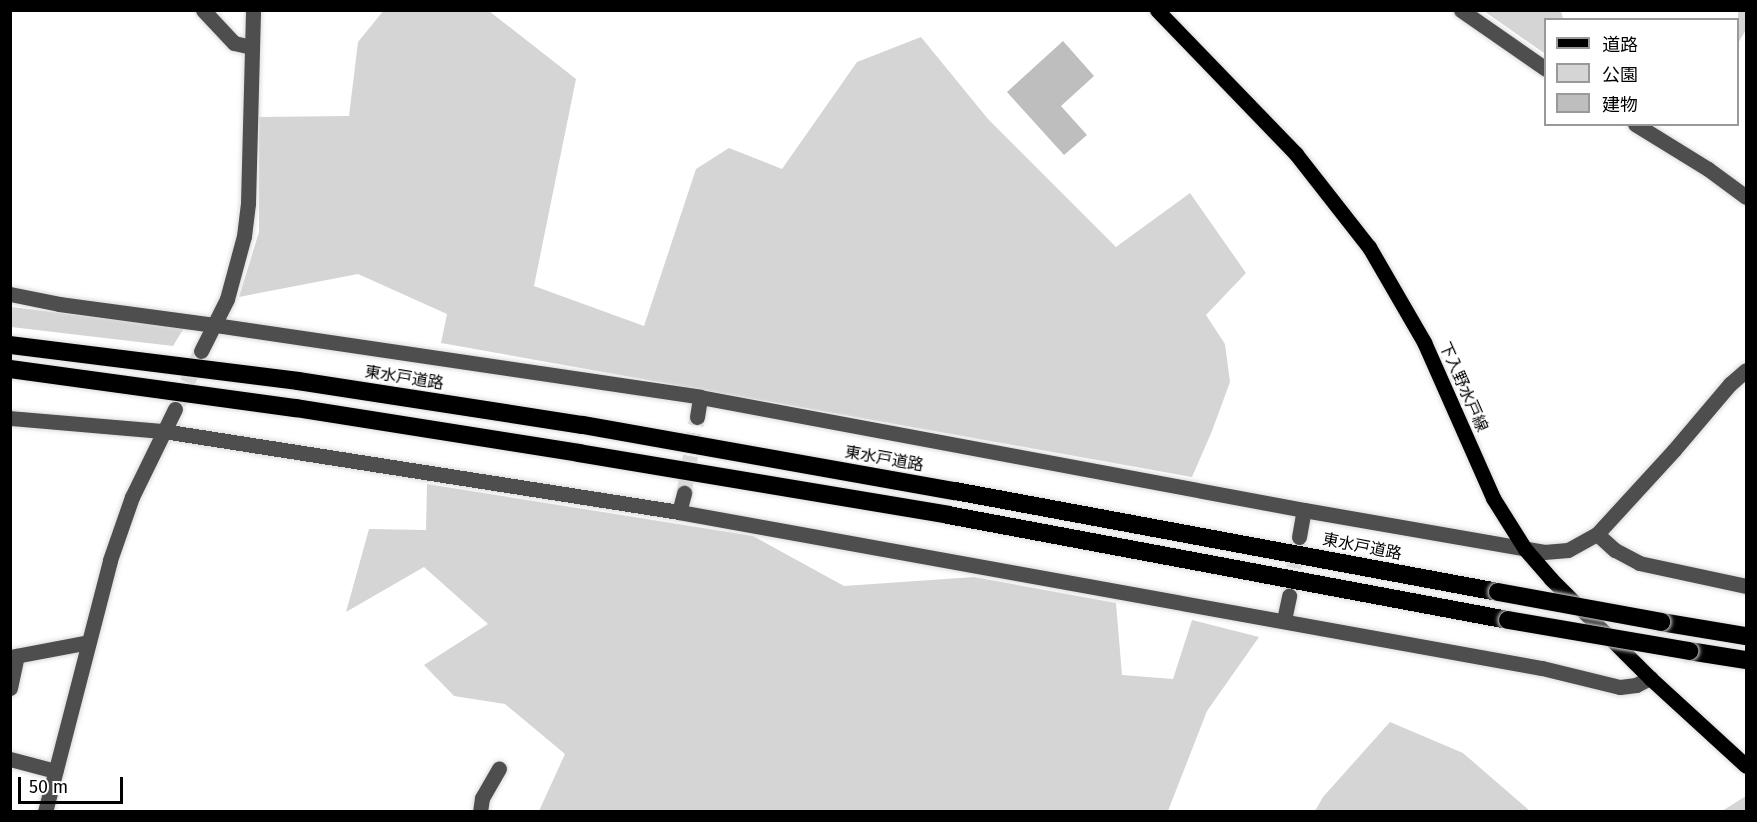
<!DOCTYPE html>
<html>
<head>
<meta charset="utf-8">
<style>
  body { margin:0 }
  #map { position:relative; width:1757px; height:822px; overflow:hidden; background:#fff; font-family:"Fira Sans","Noto Sans JP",sans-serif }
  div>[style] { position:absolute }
  .green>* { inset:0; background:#d5d5d5 }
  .building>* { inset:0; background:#bebebe }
  .minor-tunnel>* { height:15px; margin-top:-7.5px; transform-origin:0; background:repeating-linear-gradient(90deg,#d9d9d9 0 15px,transparent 0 23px) }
  .roads { filter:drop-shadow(0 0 2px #dbdbdb) drop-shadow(0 0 2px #dbdbdb) }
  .minor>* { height:15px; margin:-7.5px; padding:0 7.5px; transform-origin:7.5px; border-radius:7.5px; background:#4e4e4e }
  .major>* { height:15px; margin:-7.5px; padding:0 7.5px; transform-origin:7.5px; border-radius:7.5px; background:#000 }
  .highway>* { height:18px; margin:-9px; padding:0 9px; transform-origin:9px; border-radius:9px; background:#000 }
  .bridges { filter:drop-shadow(0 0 2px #dbdbdb) drop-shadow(0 0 2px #dbdbdb) }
  .highway-bridge>* { height:18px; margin:-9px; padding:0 9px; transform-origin:9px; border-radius:9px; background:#000 }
  span { translate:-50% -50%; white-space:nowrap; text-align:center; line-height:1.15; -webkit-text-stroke:5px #fff; paint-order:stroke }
  .street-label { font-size:16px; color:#000 }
  .frame { position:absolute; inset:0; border:12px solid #000; pointer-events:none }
  .legend { position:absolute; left:1544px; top:18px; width:195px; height:108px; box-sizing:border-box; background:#fff; border:2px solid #999; margin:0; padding:8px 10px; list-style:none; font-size:18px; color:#000 }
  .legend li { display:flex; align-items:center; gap:12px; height:30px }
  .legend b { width:30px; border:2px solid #999 }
  .scale { position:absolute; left:18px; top:777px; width:105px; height:27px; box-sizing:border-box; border:3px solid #000; border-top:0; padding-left:8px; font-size:18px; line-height:21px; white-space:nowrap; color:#000; -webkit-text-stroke:4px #fff; paint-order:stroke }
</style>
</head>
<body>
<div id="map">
  <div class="green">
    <div style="clip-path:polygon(384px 10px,489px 11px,576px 79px,534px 286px,644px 326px,696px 169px,729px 148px,782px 169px,857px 62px,921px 37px,988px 119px,1116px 247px,1190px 193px,1246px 273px,1206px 315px,1225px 344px,1230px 382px,1212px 431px,1192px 477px,441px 343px,447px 314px,358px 274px,239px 297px,259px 232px,259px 117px,349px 116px,358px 42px)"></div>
    <div style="clip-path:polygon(1484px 11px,1561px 11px,1563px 19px,1546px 20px,1544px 53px)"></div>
    <div style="clip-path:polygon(1738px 11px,1746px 11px,1746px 30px,1738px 43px)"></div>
    <div style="clip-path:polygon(11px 307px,184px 328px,173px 346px,11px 327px)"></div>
    <div style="clip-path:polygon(427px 484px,753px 536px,844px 586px,974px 577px,1116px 603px,1122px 675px,1173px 679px,1192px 620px,1259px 637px,1207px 711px,1168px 811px,539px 811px,565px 754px,505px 704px,454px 696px,424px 665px,488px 624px,424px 567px,346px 612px,369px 529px,426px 530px)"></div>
    <div style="clip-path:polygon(1390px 722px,1463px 753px,1530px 811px,1315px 811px,1323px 797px)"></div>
    <div style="clip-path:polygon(1746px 796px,1746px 811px,1722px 811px)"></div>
  </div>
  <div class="building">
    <div style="clip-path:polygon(1063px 41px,1094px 76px,1061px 106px,1087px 135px,1064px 155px,1007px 92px)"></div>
  </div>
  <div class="minor-tunnel">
    <div style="left:178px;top:403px;width:57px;rotate:-66.1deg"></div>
    <div style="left:684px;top:493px;width:77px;rotate:-80.3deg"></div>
    <div style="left:1290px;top:590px;width:48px;rotate:-80.3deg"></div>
  </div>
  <div class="roads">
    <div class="minor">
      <div style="left:203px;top:10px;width:45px;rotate:46.8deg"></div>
      <div style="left:234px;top:43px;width:18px;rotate:13deg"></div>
      <div style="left:1461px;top:10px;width:103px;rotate:34.8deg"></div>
      <div style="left:1635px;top:124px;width:86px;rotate:31.7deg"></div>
      <div style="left:1708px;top:169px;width:47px;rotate:36.4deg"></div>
      <div style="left:10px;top:294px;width:50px;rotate:11.5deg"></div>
      <div style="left:59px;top:304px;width:157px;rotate:7.7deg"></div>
      <div style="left:215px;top:325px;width:490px;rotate:8.4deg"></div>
      <div style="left:700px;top:397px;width:614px;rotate:10.6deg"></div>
      <div style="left:1304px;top:510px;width:244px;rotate:9.9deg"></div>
      <div style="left:1544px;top:552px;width:24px;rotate:-5deg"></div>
      <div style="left:1568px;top:550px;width:33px;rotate:-29deg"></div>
      <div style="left:1597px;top:534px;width:114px;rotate:-47.5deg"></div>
      <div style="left:1674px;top:450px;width:87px;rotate:-49.7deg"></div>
      <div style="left:1730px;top:384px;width:21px;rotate:-41deg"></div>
      <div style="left:201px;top:351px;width:58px;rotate:-63.4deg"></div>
      <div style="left:227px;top:299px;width:65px;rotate:-74.9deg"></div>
      <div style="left:244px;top:236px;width:33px;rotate:-83deg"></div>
      <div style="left:248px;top:203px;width:193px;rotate:-88.5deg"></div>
      <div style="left:697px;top:417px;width:20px;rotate:-81deg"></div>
      <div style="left:10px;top:418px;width:154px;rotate:4.9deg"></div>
      <div style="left:163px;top:431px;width:522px;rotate:8.92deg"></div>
      <div style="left:679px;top:512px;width:877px;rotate:10.25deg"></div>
      <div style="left:1542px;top:668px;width:80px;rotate:13.7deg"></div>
      <div style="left:1620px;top:687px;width:16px;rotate:-7deg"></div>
      <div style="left:1636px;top:685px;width:16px;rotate:-27deg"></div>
      <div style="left:679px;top:512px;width:20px;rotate:-75deg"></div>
      <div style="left:1597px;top:534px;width:24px;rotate:42deg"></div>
      <div style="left:1615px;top:550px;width:27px;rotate:28deg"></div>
      <div style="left:1639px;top:563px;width:109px;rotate:12.1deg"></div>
      <div style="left:1299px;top:537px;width:27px;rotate:-80deg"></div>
      <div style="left:1284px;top:620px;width:25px;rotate:-78deg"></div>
      <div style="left:10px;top:657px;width:80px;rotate:-10.8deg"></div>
      <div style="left:10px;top:688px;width:33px;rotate:-78deg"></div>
      <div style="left:10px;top:759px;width:47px;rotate:14.9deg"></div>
      <div style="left:45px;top:812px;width:260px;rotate:-75.5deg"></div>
      <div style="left:110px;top:560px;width:67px;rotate:-70.8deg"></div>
      <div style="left:132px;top:497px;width:98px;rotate:-64deg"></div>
      <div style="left:480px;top:812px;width:14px;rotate:-82deg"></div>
      <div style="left:482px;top:798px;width:34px;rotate:-60deg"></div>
    </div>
    <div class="major">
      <div style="left:1157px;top:10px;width:200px;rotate:46deg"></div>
      <div style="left:1296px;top:154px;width:118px;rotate:51.9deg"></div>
      <div style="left:1369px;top:247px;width:110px;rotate:59.9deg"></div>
      <div style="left:1424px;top:342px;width:171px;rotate:66.1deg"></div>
      <div style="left:1493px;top:498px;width:60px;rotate:57.9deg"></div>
      <div style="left:1525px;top:549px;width:40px;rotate:49deg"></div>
      <div style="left:1551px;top:579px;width:140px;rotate:45deg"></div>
      <div style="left:1650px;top:678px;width:130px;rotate:42.5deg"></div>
    </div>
    <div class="highway">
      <div style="left:10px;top:345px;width:290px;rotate:7.1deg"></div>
      <div style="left:298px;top:381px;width:288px;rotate:8.8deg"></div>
      <div style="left:583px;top:425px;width:378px;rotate:10.1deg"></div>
      <div style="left:955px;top:491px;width:552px;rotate:10.54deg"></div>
      <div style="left:10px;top:369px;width:289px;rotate:7.8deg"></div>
      <div style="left:296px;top:408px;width:287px;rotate:9deg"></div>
      <div style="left:579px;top:453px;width:374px;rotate:9.5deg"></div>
      <div style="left:948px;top:515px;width:570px;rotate:10.62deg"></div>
      <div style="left:1661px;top:622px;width:86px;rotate:9.4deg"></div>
      <div style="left:1689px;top:651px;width:58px;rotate:9deg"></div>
    </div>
  </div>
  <div class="bridges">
    <div class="highway-bridge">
      <div style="left:1498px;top:592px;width:166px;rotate:10.4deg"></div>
      <div style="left:1508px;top:620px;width:184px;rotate:9.7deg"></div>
    </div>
  </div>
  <div class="street-label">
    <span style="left:404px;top:378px;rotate:9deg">東水戸道路</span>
    <span style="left:1463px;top:387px;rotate:66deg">下入野水戸線</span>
    <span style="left:884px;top:459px;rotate:10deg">東水戸道路</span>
    <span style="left:1362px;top:547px;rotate:11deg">東水戸道路</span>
  </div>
  <div class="frame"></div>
  <ul class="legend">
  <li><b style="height:8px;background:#000"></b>道路</li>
  <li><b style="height:16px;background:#d5d5d5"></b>公園</li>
  <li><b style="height:16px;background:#bebebe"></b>建物</li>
  </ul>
  <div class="scale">50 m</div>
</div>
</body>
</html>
